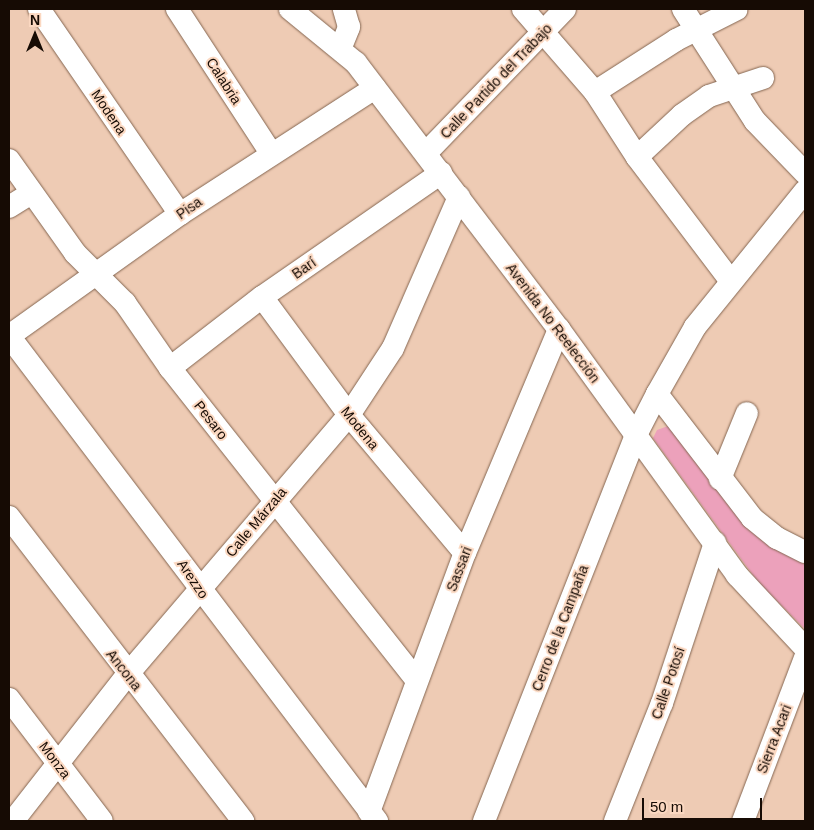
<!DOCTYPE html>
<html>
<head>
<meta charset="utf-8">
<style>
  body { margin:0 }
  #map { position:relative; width:814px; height:830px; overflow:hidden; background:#eecbb4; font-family:Helvetica,sans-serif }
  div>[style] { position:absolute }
  .green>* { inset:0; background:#eca1bb }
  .roads { filter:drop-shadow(0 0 1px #846651) drop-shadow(0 0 1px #846651) }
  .minor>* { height:22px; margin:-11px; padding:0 11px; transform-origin:11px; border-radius:11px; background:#fff }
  span { translate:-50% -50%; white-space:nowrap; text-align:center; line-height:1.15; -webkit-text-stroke:4px #fbd8c1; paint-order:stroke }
  .street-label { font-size:14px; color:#160b04 }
  .frame { position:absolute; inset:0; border:10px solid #160b04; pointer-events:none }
  .north { position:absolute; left:10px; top:10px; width:50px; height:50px; -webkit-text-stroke:4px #fbd8c1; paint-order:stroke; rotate:0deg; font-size:14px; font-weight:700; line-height:20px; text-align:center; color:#160b04 }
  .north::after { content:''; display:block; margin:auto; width:18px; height:22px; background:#160b04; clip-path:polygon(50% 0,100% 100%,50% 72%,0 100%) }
  .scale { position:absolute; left:642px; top:798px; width:120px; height:22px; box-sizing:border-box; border:2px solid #160b04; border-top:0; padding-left:6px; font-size:15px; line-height:18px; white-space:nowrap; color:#160b04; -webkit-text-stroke:4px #fbd8c1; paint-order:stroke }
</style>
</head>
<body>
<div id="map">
  <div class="green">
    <div style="clip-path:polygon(671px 425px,752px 527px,805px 565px,805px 629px,758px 582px,653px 438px,657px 430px)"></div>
  </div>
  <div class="roads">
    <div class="minor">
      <div style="left:39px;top:9px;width:249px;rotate:55.5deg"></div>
      <div style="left:177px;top:9px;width:172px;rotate:56.9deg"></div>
      <div style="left:290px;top:9px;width:85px;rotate:39.3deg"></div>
      <div style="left:356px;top:63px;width:335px;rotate:52.7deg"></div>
      <div style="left:559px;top:329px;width:304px;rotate:54.1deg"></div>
      <div style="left:737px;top:575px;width:100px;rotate:47deg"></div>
      <div style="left:523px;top:9px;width:110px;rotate:49.1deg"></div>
      <div style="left:595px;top:92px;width:77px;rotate:57.1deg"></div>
      <div style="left:637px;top:157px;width:154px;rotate:52.9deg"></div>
      <div style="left:683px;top:9px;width:133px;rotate:57.3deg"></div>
      <div style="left:755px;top:121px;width:72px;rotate:46.1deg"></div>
      <div style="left:341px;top:47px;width:22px;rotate:-68deg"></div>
      <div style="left:349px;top:27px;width:19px;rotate:-106deg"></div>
      <div style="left:595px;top:92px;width:96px;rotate:-32.7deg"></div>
      <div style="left:676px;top:40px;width:68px;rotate:-26.9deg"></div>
      <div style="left:426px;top:153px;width:200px;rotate:-46deg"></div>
      <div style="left:637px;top:157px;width:62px;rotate:-43deg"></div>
      <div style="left:682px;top:115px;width:33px;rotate:-35deg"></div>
      <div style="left:709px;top:96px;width:57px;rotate:-18.4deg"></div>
      <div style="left:9px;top:160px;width:114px;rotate:54.6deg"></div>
      <div style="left:75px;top:253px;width:71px;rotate:45deg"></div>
      <div style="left:125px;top:303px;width:79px;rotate:55.3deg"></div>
      <div style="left:170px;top:368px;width:397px;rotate:51.7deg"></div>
      <div style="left:9px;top:207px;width:26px;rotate:-32deg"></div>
      <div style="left:262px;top:297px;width:147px;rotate:53.6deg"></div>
      <div style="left:349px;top:415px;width:180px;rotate:50deg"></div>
      <div style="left:9px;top:336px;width:609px;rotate:52.81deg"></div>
      <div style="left:9px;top:336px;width:210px;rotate:-35.5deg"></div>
      <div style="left:180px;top:214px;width:232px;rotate:-32.9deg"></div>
      <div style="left:170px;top:368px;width:116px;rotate:-37.7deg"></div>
      <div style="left:262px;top:297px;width:218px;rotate:-34.7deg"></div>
      <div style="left:657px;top:394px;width:77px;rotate:-60.4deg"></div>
      <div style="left:695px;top:327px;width:175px;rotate:-51deg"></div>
      <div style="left:720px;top:479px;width:71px;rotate:-67.8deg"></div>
      <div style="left:9px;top:517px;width:384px;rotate:52.4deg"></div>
      <div style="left:9px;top:699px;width:153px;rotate:52.7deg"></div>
      <div style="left:369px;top:812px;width:276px;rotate:-69.7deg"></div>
      <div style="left:465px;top:553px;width:243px;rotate:-67.2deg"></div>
      <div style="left:13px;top:821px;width:185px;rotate:-52deg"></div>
      <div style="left:127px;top:675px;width:342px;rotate:-49.5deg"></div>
      <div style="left:349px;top:415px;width:80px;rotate:-56.7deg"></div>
      <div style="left:393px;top:348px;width:165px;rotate:-66.4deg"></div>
      <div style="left:484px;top:821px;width:415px;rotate:-68.5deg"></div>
      <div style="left:636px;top:435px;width:46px;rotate:-62.9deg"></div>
      <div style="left:657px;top:394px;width:156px;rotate:52.5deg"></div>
      <div style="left:752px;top:518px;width:32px;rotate:39deg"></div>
      <div style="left:777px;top:538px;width:31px;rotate:27deg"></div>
      <div style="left:615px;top:821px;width:127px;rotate:-68.3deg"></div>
      <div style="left:662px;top:703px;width:169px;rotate:-71.7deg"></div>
      <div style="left:743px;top:821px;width:174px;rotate:-69.2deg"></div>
    </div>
  </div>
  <div class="street-label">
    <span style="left:224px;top:81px;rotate:57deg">Calabria</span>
    <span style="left:496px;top:81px;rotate:-46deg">Calle Partido del Trabajo</span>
    <span style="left:109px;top:112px;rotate:56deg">Modena</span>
    <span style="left:189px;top:208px;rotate:-35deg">Pisa</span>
    <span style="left:304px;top:268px;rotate:-35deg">Barí</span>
    <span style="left:553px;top:323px;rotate:53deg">Avenida No Reelección</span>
    <span style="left:211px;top:420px;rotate:52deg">Pesaro</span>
    <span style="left:360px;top:428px;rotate:51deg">Modena</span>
    <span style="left:256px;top:522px;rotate:-50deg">Calle Márzala</span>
    <span style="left:459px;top:569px;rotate:-69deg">Sassari</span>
    <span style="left:193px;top:579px;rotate:56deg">Arezzo</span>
    <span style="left:560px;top:628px;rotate:-69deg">Cerro de la Campaña</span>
    <span style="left:124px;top:670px;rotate:52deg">Ancona</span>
    <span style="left:668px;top:683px;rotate:-71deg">Calle Potosí</span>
    <span style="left:774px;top:739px;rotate:-69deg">Sierra Acari</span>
    <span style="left:55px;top:760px;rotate:53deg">Monza</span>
  </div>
  <div class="frame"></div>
  <div class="north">N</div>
  <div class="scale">50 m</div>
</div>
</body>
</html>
